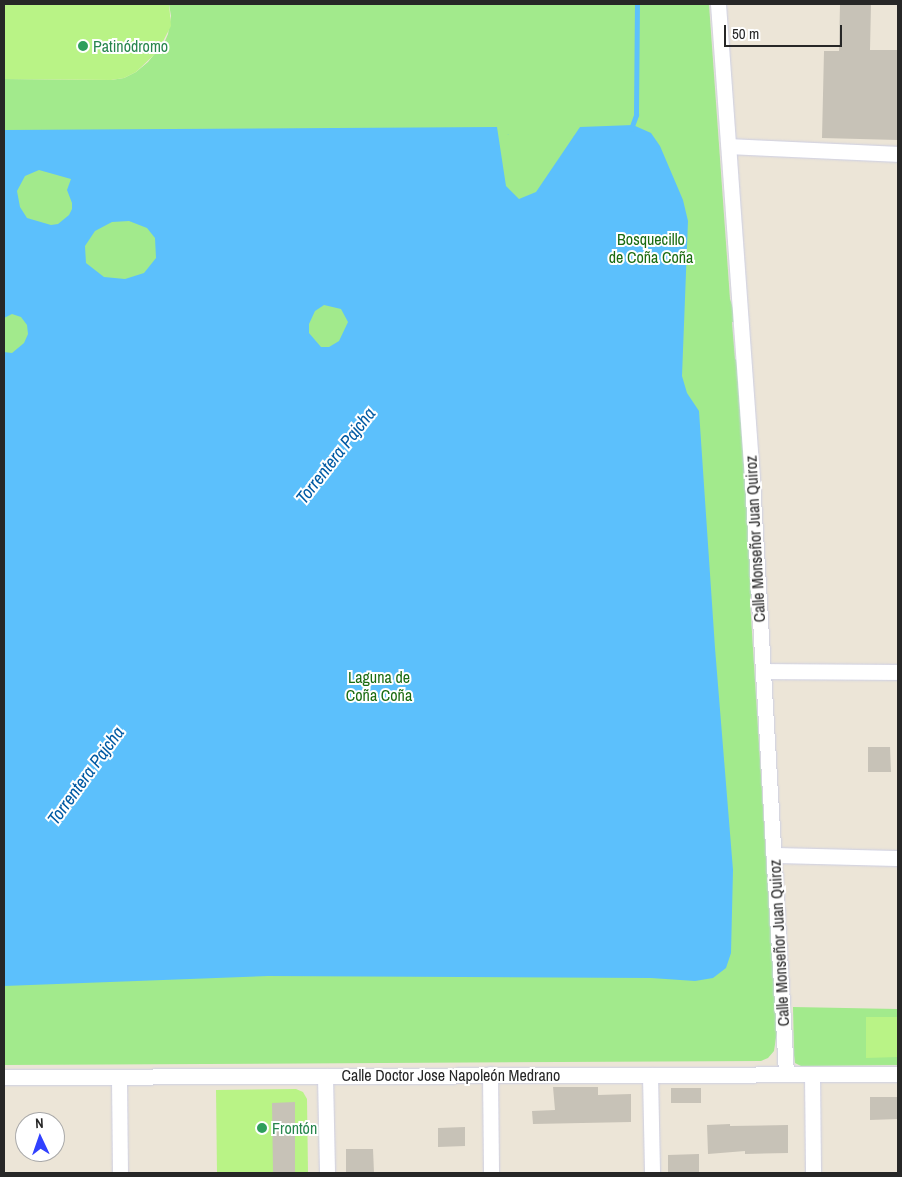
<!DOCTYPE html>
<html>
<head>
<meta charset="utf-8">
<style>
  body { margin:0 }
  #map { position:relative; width:902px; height:1177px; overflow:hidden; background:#ece5d7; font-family:"Archivo Narrow",sans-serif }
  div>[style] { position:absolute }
  .green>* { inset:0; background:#a2ea8c }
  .pitch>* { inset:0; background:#b9f386 }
  .water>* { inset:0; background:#5cc0fc }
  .stream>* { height:4.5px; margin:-2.25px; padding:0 2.25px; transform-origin:2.25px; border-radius:2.25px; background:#5cc0fc }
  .building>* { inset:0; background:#c7c2b7 }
  .roads { filter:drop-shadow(0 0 1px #cccee3) drop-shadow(0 0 1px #cccee3) }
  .minor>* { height:15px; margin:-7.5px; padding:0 7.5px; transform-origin:7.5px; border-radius:7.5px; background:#fff }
  .dots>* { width:14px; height:14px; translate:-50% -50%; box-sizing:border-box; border:2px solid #fff; border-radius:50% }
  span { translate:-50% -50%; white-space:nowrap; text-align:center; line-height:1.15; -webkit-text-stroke:4px #fff; paint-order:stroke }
  .leisure-label { font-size:16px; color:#27864d }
  .left { translate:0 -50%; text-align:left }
  .park-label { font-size:16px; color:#1a6b11 }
  .street-label { font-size:16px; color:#272727 }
  .water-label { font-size:18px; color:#005aa3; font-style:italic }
  .frame { position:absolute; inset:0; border:5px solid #272727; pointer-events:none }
  .north { position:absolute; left:15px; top:1112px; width:50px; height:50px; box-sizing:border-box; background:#fff; border:1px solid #a9a9a9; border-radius:50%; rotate:357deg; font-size:14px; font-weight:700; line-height:20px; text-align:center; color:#272727 }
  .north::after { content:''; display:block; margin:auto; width:18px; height:22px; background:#3141ff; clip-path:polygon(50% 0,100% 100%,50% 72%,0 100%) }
  .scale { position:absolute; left:724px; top:25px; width:118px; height:22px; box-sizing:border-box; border:2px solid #272727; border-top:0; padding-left:6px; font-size:15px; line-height:18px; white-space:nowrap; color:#272727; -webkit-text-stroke:4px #fff; paint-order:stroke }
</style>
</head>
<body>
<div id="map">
  <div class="green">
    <div style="clip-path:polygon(169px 4px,709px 4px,730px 299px,738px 323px,732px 322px,735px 359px,741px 363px,755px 575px,750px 600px,777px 1031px,774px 1051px,768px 1058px,761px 1061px,4px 1065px,4px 79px,111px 80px,124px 78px,136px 72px,148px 62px,165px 41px,168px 34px,171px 16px)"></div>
    <div style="clip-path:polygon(793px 1007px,898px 1009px,898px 1065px,801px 1066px,795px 1063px,794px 1055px)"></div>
  </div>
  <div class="pitch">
    <div style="clip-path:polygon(4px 4px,169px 4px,171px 26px,158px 51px,136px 72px,124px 78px,111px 80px,4px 79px)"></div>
    <div style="clip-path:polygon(866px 1017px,898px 1017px,898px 1057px,866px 1058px)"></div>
    <div style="clip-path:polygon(296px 1089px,303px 1092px,307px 1099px,308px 1173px,217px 1173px,216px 1090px)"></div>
  </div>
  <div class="water">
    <div style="clip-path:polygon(evenodd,633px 125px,651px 133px,660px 146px,683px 200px,688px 221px,682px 376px,687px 393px,699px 411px,715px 648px,733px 870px,731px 953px,726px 968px,713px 978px,695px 981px,651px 978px,268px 976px,4px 986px,4px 352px,12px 353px,24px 343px,28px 334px,27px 325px,21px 317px,12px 314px,4px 318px,4px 130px,497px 127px,506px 186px,519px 199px,536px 192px,580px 127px,633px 125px,39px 170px,71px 179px,67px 190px,72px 203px,72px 209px,69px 215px,58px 224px,51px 225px,27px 218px,20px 207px,17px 191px,25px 176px,39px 170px,633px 125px,129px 221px,147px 228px,155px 238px,156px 258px,144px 273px,125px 279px,104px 277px,86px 263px,85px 246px,95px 231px,112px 222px,129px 221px,633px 125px,324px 305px,341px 309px,348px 322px,339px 341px,329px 347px,321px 347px,309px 333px,309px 324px,315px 311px,324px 305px)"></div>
  </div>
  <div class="stream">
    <div style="left:631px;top:129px;width:15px;rotate:-70deg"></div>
    <div style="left:636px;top:115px;width:111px;rotate:-89.5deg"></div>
  </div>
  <div class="building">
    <div style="clip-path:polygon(840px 4px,871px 4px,870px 50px,898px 50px,898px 140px,822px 138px,824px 51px,839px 51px)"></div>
    <div style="clip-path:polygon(868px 747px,890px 747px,891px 772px,868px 772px)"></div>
    <div style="clip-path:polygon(553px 1087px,598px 1087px,598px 1095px,631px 1094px,631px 1122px,533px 1124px,532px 1111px,555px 1110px)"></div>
    <div style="clip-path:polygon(671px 1088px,701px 1088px,701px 1103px,671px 1103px)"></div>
    <div style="clip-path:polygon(870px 1097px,898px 1097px,898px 1119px,870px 1120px)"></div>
    <div style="clip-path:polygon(295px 1102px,295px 1172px,273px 1172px,272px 1103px)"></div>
    <div style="clip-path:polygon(730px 1124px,730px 1126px,788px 1125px,788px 1153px,745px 1154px,745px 1151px,708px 1154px,707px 1125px)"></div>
    <div style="clip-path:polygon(465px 1127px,465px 1146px,438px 1147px,438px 1128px)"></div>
    <div style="clip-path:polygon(346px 1149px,373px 1149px,374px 1173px,346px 1173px)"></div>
    <div style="clip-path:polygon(699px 1154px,699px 1173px,668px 1173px,668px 1155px)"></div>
  </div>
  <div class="roads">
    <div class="minor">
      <div style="left:718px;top:4px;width:477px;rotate:85.9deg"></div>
      <div style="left:752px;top:480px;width:595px;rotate:86.72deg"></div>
      <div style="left:729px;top:146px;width:169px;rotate:2.7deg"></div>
      <div style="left:763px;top:671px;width:135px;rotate:0.4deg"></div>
      <div style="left:774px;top:855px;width:124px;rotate:1.4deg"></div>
      <div style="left:490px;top:1074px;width:99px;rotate:89.4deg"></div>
      <div style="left:812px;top:1074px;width:99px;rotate:89.4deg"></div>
      <div style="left:650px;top:1075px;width:98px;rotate:88.8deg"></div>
      <div style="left:325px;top:1076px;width:97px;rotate:88.8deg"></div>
      <div style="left:4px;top:1077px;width:894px;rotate:-0.19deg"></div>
      <div style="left:119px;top:1078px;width:95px;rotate:89.4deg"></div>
    </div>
  </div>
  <div class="dots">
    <div style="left:83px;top:46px;background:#2e9e5b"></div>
    <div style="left:262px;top:1128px;background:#2e9e5b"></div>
  </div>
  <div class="leisure-label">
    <span class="left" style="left:93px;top:46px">Patinódromo</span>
    <span class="left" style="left:272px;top:1128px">Frontón</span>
  </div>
  <div class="park-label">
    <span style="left:651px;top:248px">Bosquecillo<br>de Coña Coña</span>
    <span style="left:379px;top:686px">Laguna de<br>Coña Coña</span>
  </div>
  <div class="street-label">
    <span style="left:755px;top:539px;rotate:-93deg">Calle Monseñor Juan Quiroz</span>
    <span style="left:779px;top:943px;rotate:-93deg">Calle Monseñor Juan Quiroz</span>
    <span style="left:451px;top:1075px">Calle Doctor Jose Napoleón Medrano</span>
  </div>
  <div class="water-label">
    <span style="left:336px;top:456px;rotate:-52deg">Torrentera Pajcha</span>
    <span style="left:86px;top:776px;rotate:-54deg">Torrentera Pajcha</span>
  </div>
  <div class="frame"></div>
  <div class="north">N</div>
  <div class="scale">50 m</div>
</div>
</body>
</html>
